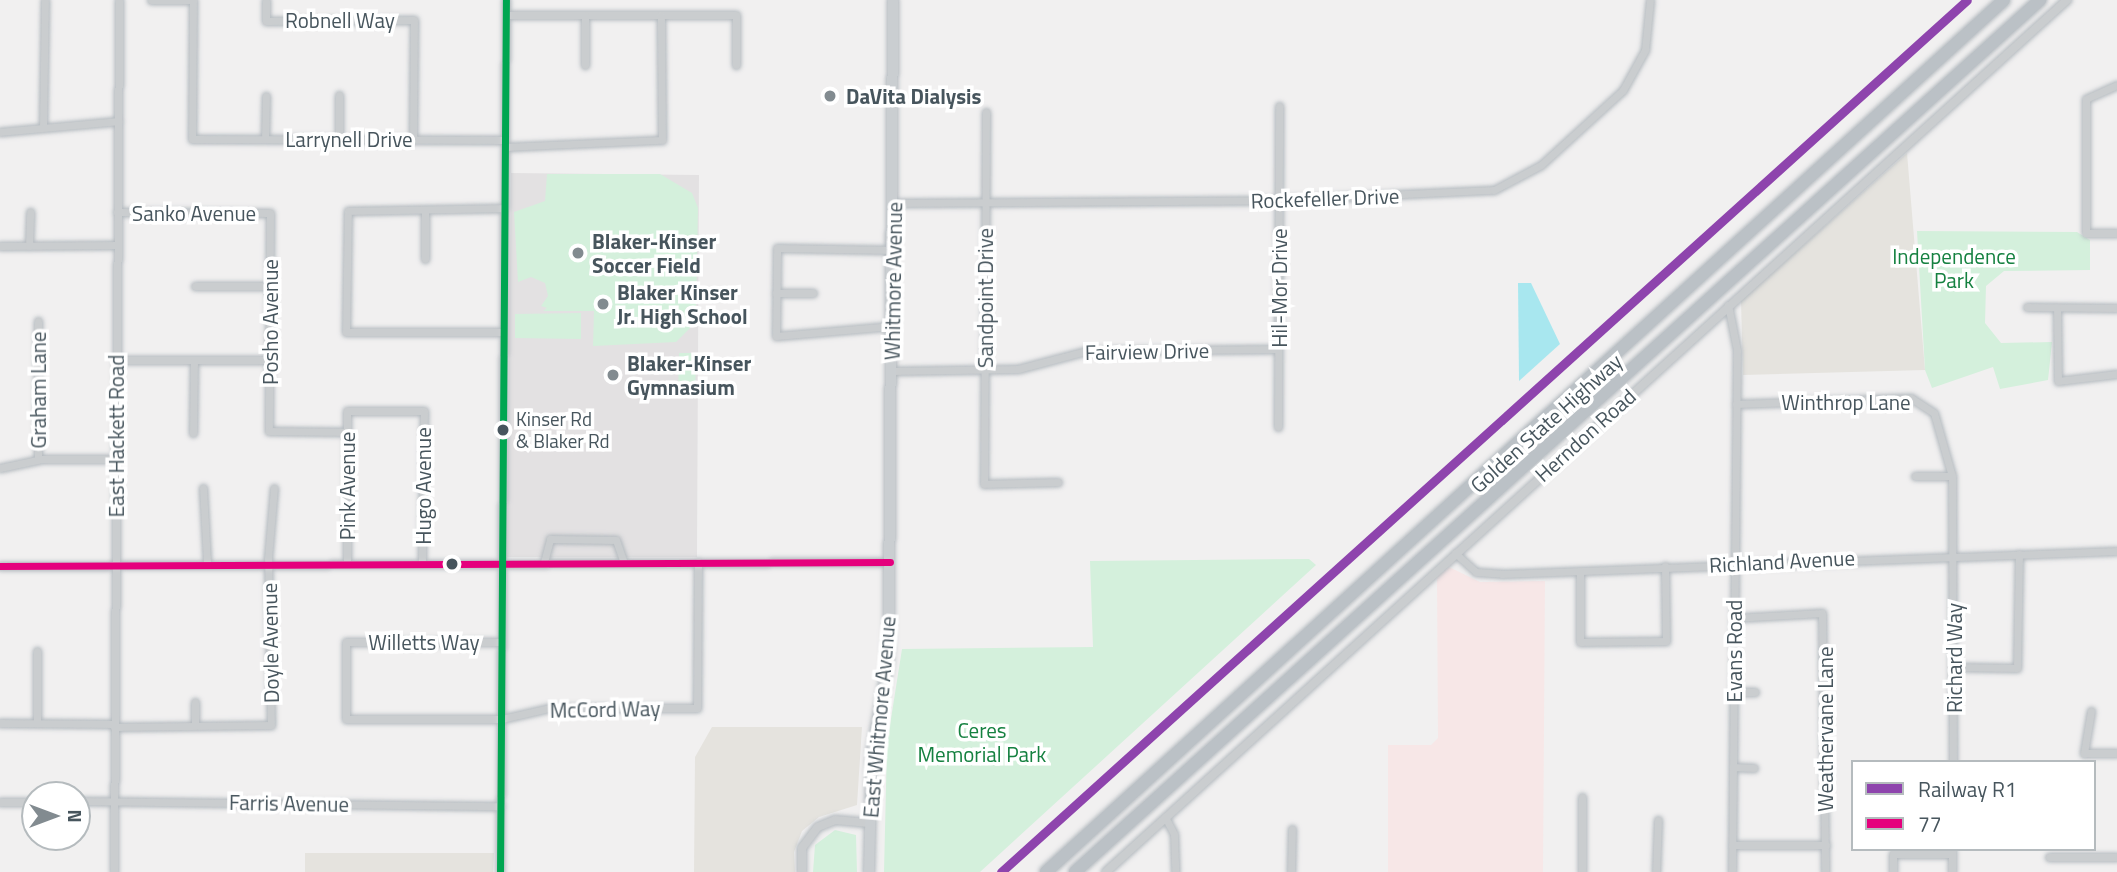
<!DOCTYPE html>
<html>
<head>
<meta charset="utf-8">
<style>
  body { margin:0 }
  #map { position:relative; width:2117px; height:872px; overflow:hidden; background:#f1f0f0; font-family:"Titillium Web",sans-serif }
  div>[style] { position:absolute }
  .commercial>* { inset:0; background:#e5e3de }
  .education>* { inset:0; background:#e3e1e2 }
  .medical>* { inset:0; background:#f7e7e7 }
  .green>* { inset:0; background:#d4f0dc }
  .water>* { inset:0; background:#a8e7ef }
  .roads { filter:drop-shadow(0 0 2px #b5bbc0) drop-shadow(0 0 2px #b5bbc0) }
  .minor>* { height:7px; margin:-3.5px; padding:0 3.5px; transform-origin:3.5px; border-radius:3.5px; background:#cacdcf }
  .tertiary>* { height:8px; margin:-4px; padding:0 4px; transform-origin:4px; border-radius:4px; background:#cacdcf }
  .secondary>* { height:10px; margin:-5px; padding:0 5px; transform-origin:5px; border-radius:5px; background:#caced1 }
  .motorway>* { height:12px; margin:-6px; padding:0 6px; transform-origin:6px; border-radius:6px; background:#bbc1c6 }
  .bus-1>* { height:7px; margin:-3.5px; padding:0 3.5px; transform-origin:3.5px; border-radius:3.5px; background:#e5007d }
  .bus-2>* { height:7px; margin:-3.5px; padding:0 3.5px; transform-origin:3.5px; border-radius:3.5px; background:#00a651 }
  .rail-1>* { height:9px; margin:-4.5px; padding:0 4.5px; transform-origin:4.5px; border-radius:4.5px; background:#8e44ad }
  .dots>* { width:19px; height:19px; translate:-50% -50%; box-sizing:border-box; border:4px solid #fff; border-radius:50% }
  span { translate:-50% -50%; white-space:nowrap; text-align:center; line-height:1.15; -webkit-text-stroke:7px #fff; paint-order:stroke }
  .bus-label { font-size:19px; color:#47555d }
  .left { translate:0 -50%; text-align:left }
  .street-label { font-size:21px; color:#47555d }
  .poi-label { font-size:21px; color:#47555d; font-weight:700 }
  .park-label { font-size:21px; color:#158140 }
  .legend { position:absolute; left:1851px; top:760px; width:245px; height:91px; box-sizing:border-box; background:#fff; border:2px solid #b5bbbe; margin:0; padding:9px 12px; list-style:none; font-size:21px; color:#47555d }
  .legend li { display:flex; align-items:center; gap:14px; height:35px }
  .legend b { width:35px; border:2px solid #b5bbbe }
  .north { position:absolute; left:21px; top:781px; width:70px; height:70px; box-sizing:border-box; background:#fff; border:2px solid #b5bbbe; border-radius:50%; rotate:90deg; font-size:19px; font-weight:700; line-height:28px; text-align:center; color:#47555d }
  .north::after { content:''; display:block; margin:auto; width:24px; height:32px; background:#828b90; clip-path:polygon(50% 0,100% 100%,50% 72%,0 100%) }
</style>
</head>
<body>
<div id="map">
  <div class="commercial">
    <div style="clip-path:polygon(1907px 153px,1925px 370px,1743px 375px,1741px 301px)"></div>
    <div style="clip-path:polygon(712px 727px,862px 727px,857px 805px,819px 817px,802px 831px,794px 852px,795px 872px,694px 872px,695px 757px)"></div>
    <div style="clip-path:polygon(305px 853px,494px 853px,493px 872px,305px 872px)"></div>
  </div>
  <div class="education">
    <div style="clip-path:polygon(511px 173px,699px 175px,697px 557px,507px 557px)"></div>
  </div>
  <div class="medical">
    <div style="clip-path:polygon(1449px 567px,1480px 582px,1545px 581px,1543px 872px,1388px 872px,1388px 745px,1431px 745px,1438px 738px,1437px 577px)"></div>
  </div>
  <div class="green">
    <div style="clip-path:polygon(547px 174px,660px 174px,692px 193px,698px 208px,696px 312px,690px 328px,676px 342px,593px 346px,594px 311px,543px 311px,547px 308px,541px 306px,548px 296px,545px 283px,531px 277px,518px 282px,514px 212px,545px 201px)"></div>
    <div style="clip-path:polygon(1917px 231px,2077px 232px,2090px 240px,2090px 270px,2004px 271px,1986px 286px,1985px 323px,2001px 343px,2052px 342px,2048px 380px,2000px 389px,1993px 367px,1932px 388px,1925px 370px)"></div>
    <div style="clip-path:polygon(581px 313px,581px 339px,515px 338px,515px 314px)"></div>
    <div style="clip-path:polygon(679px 353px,696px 353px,695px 398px,678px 398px)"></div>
    <div style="clip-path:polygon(1309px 559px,1316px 565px,980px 872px,884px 872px,887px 744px,902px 649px,1093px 647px,1090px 561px)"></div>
    <div style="clip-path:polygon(835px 830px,856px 835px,857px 872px,813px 872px,815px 845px)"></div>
  </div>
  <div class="water">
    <div style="clip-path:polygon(1518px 283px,1531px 283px,1560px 344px,1519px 381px)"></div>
  </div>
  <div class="roads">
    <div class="minor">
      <div style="left:151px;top:0;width:42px"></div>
      <div style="left:193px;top:0;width:139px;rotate:90.4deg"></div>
      <div style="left:192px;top:139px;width:313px;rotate:0.2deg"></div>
      <div style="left:266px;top:0;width:21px;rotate:90deg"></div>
      <div style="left:266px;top:21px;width:148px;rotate:-0.4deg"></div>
      <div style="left:414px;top:20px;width:119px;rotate:90.5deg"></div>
      <div style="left:506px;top:15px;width:230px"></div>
      <div style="left:736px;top:15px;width:50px;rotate:90deg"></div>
      <div style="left:585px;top:15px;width:50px;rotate:90deg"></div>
      <div style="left:2117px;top:85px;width:34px;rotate:156deg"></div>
      <div style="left:2086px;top:99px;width:134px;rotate:90deg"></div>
      <div style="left:2086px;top:233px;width:31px"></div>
      <div style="left:339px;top:95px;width:44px;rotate:90deg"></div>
      <div style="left:986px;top:112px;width:372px;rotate:90.3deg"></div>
      <div style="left:984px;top:484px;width:74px;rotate:-1.5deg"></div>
      <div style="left:43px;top:126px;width:126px;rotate:-89.1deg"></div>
      <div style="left:0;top:132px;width:119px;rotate:-5.3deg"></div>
      <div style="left:265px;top:139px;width:43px;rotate:-88.7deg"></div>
      <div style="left:505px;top:147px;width:157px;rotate:-2.6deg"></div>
      <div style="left:662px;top:140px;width:125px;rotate:-90.5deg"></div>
      <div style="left:894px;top:203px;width:385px;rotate:-0.4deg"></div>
      <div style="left:1279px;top:200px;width:215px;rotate:-2.7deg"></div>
      <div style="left:1494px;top:190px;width:53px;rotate:-28deg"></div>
      <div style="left:1541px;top:165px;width:111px;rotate:-42.4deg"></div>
      <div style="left:1623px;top:90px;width:46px;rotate:-61.2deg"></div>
      <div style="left:1645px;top:50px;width:50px;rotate:-84.3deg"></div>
      <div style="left:117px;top:212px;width:153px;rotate:0.4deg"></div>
      <div style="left:270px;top:213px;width:218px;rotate:90.3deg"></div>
      <div style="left:269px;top:431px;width:78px;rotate:0.7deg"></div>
      <div style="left:0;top:246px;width:117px;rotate:-0.5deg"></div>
      <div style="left:29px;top:246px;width:34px;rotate:-88deg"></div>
      <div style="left:425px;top:259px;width:48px;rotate:-90deg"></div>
      <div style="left:195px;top:286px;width:75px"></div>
      <div style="left:776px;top:293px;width:37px"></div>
      <div style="left:1728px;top:305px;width:46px;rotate:78.7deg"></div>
      <div style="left:1737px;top:350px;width:522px;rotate:90.55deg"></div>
      <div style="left:2027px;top:307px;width:90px;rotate:0.6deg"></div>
      <div style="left:2057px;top:308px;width:73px;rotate:89.2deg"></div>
      <div style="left:2058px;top:381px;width:59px;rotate:-6.8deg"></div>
      <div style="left:892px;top:326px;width:116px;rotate:175.1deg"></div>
      <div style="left:776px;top:336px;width:88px;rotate:-89.3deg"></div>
      <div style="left:777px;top:248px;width:116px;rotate:1deg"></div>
      <div style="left:504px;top:332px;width:158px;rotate:180deg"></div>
      <div style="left:346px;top:332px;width:121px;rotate:-89.1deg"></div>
      <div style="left:348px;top:211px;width:157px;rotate:-1.1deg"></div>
      <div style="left:116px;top:360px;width:154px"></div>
      <div style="left:892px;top:371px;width:126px;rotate:-0.9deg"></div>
      <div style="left:1018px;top:369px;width:70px;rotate:-14.8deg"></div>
      <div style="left:1086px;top:351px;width:192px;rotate:-0.6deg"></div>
      <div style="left:1736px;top:404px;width:175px;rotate:-2deg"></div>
      <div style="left:1911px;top:398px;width:27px;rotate:33deg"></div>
      <div style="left:1934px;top:413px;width:66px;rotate:74.1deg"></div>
      <div style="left:1952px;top:476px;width:286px;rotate:89.8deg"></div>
      <div style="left:1278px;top:427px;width:321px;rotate:-89.8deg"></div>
      <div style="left:193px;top:433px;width:73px;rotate:-89.2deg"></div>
      <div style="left:38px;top:459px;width:138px;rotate:-90deg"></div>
      <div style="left:0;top:468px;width:43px;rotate:-12.1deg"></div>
      <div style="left:42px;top:459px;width:74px"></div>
      <div style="left:1915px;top:476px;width:37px"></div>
      <div style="left:203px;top:488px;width:74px;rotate:86.9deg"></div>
      <div style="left:1455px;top:553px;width:28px;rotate:42deg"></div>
      <div style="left:1476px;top:572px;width:26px;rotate:4deg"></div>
      <div style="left:1502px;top:574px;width:615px;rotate:-2.14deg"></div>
      <div style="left:347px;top:562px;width:151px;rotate:-90deg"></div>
      <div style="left:347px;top:411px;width:77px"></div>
      <div style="left:424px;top:411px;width:151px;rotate:90.8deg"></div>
      <div style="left:544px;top:562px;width:24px;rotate:-75deg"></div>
      <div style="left:550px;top:539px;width:66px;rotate:0.9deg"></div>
      <div style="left:616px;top:540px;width:24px;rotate:71deg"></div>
      <div style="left:0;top:566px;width:890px;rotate:-0.26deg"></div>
      <div style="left:1580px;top:571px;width:71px;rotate:90deg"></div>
      <div style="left:1580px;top:642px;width:86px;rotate:-0.7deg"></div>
      <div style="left:1666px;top:641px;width:75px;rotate:-90.8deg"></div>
      <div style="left:1734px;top:618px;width:88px;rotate:-3.3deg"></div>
      <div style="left:1822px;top:613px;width:259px;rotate:89.3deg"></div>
      <div style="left:502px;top:642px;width:156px;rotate:180deg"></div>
      <div style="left:346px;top:642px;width:77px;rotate:90deg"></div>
      <div style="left:346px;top:719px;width:156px"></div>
      <div style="left:502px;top:719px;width:48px;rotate:-13.2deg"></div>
      <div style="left:549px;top:708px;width:148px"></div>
      <div style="left:697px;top:708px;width:146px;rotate:-89.6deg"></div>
      <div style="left:1954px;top:667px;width:63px;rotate:0.9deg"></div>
      <div style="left:2017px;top:668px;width:114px;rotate:-89deg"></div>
      <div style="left:1734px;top:692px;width:21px"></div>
      <div style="left:2091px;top:711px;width:43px;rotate:99.5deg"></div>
      <div style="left:2084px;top:753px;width:33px"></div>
      <div style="left:0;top:723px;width:114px;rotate:0.5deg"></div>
      <div style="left:37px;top:723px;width:72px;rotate:-90deg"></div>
      <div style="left:195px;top:726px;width:24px;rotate:-90deg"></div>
      <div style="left:114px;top:727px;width:157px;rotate:-0.7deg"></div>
      <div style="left:271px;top:725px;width:167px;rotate:-91deg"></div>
      <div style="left:268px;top:558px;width:70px;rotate:-85.1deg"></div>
      <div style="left:1733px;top:767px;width:21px;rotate:3deg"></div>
      <div style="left:1582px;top:797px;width:75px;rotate:90deg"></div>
      <div style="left:77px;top:801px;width:424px;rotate:0.7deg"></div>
      <div style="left:0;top:802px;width:35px"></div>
      <div style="left:1165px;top:817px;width:19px;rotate:62deg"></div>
      <div style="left:1174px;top:834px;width:38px;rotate:88deg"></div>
      <div style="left:1732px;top:845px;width:94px"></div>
      <div style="left:2049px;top:857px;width:68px"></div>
      <div style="left:114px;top:872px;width:872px;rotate:-89.67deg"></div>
      <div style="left:500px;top:872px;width:872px;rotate:-89.61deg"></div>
      <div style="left:1291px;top:872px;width:43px;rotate:-88.7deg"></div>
      <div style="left:1656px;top:872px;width:52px;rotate:-87.8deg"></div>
      <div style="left:1893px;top:872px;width:18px;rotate:-90deg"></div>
      <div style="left:1893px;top:854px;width:59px"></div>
      <div style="left:1952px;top:872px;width:22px;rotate:-90deg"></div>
    </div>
    <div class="tertiary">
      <div style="left:802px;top:872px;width:24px;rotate:-90deg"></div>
      <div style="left:802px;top:848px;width:26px;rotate:-53deg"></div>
      <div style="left:818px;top:827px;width:18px;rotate:-22deg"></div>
      <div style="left:835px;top:820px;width:34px;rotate:5deg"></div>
      <div style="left:1106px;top:872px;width:1298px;rotate:-42.22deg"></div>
    </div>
    <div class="secondary">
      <div style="left:869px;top:872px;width:120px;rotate:-88.6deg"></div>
      <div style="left:872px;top:752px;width:90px;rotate:-79.8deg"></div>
      <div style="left:888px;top:663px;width:42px;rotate:-88.6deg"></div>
      <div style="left:889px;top:621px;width:621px;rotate:-89.63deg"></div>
    </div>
    <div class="motorway">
      <div style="left:1046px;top:872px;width:1295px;rotate:-42.31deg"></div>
      <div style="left:1075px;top:872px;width:1301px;rotate:-42.1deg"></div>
    </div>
  </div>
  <div class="bus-1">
    <div style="left:0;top:566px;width:890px;rotate:-0.26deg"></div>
  </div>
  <div class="bus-2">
    <div style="left:500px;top:872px;width:872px;rotate:-89.61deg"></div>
  </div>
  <div class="rail-1">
    <div style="left:1001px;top:872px;width:1301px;rotate:-42.07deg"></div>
  </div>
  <div class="dots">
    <div style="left:830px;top:96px;background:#828b90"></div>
    <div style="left:578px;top:253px;background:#828b90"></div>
    <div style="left:603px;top:304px;background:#828b90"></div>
    <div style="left:613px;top:375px;background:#828b90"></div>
    <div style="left:503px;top:430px;background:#47555d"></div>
    <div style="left:452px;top:564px;background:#47555d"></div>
  </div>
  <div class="bus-label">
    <span class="left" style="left:516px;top:430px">Kinser Rd<br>&amp; Blaker Rd</span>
  </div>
  <div class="street-label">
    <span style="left:340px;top:20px">Robnell Way</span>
    <span style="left:349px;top:139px">Larrynell Drive</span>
    <span style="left:1325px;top:198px;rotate:-2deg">Rockefeller Drive</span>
    <span style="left:194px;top:213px">Sanko Avenue</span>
    <span style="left:893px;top:281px;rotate:-89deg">Whitmore Avenue</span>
    <span style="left:1279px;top:288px;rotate:-90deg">Hil-Mor Drive</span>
    <span style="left:985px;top:298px;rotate:-90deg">Sandpoint Drive</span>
    <span style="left:270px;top:322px;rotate:-90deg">Posho Avenue</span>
    <span style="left:1147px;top:351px;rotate:-1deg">Fairview Drive</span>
    <span style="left:38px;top:390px;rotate:-90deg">Graham Lane</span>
    <span style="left:1846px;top:402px">Winthrop Lane</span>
    <span style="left:1546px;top:423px;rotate:-42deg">Golden State Highway</span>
    <span style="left:1585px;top:435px;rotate:-42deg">Herndon Road</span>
    <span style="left:116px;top:436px;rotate:-90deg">East Hackett Road</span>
    <span style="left:347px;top:486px;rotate:-90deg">Pink Avenue</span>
    <span style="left:423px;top:486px;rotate:-90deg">Hugo Avenue</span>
    <span style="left:1782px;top:561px;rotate:-3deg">Richland Avenue</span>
    <span style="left:424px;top:642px">Willetts Way</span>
    <span style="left:270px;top:643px;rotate:-91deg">Doyle Avenue</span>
    <span style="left:1734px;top:651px;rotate:-90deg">Evans Road</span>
    <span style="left:1954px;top:658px;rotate:-90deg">Richard Way</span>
    <span style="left:605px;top:709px;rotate:-1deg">McCord Way</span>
    <span style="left:879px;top:717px;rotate:-85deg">East Whitmore Avenue</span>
    <span style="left:1825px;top:729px;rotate:-90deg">Weathervane Lane</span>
    <span style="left:289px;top:803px;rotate:1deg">Farris Avenue</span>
  </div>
  <div class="poi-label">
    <span class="left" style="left:846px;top:96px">DaVita Dialysis</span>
    <span class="left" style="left:592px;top:253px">Blaker-Kinser<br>Soccer Field</span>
    <span class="left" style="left:617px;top:304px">Blaker Kinser<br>Jr. High School</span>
    <span class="left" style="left:627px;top:375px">Blaker-Kinser<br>Gymnasium</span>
  </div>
  <div class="park-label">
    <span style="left:1954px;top:268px">Independence<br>Park</span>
    <span style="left:982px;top:742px">Ceres<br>Memorial Park</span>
  </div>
  <ul class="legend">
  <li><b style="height:9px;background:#8e44ad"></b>Railway R1</li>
  <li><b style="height:9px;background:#e5007d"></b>77</li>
  </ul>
  <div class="north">N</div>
</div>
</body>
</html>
